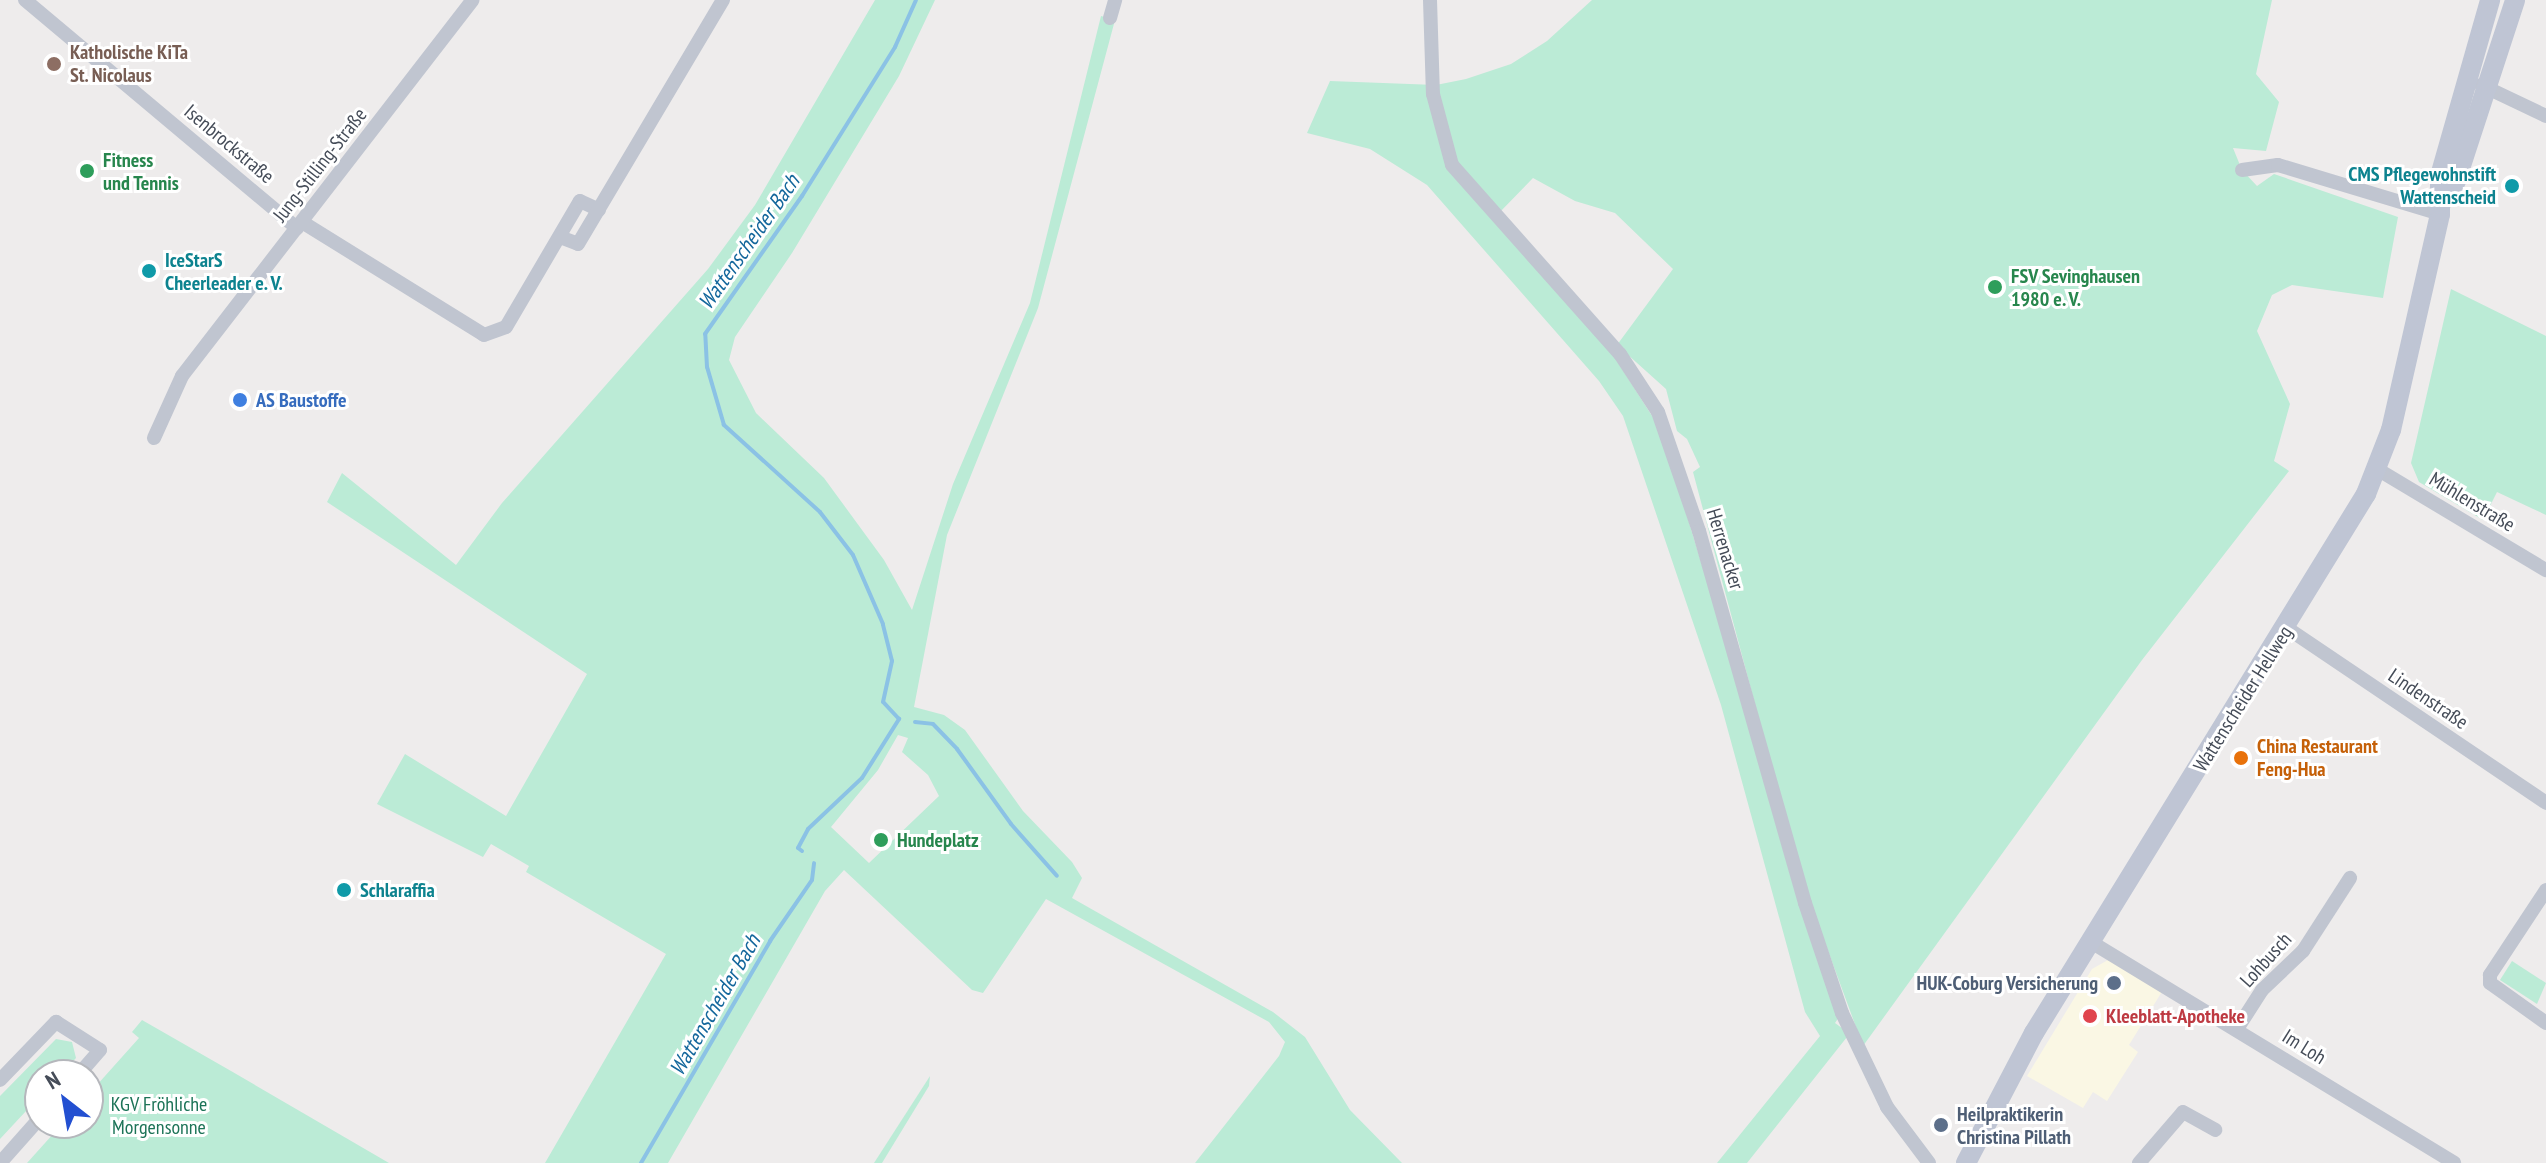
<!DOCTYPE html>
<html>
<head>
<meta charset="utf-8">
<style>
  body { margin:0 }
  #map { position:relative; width:2546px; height:1163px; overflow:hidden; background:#eeecec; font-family:"PT Sans Narrow",sans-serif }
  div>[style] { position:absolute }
  .commercial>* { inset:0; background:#faf7e4 }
  .green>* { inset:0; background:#bbebd6 }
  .stream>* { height:4px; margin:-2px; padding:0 2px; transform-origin:2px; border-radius:2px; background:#8bc2e5 }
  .minor>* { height:14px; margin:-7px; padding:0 7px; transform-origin:7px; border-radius:7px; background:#c0c5d0 }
  .secondary>* { height:20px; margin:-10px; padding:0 10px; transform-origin:10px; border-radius:10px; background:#bfc5d4 }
  .dots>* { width:22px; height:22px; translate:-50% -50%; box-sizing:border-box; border:4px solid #fff; border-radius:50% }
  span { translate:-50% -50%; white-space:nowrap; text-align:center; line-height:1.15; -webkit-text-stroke:6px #fff; paint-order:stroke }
  .education-label { font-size:20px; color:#785e54; font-weight:700 }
  .left { translate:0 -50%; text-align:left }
  .street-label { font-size:20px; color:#454c58 }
  .leisure-label { font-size:20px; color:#27864d; font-weight:700 }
  .culture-label { font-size:20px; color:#0d838f; font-weight:700 }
  .right { translate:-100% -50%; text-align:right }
  .shop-label { font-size:20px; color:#366cbe; font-weight:700 }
  .food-label { font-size:20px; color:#c56008; font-weight:700 }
  .service-label { font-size:20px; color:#4e5e75; font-weight:700 }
  .health-label { font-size:20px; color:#be3a42; font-weight:700 }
  .park-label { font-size:20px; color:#1c7357 }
  .water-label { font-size:22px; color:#14679c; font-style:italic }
  .north { position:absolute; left:24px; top:1059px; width:80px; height:80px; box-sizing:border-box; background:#fff; border:2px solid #b5b7bc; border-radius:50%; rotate:329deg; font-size:22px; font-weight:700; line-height:32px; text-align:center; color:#454c58 }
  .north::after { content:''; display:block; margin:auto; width:28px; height:36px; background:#2350d1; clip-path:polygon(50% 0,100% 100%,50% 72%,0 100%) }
</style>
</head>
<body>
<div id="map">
  <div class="commercial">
    <div style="clip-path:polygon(2108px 960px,2163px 990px,2129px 1045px,2138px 1052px,2107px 1101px,2093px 1092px,2083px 1108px,2027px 1076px,2092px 969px)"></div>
  </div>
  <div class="green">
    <div style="clip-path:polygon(evenodd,875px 0,935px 0,899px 76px,792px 253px,735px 337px,729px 360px,756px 413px,824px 478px,884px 560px,912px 610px,953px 484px,1030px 303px,1101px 16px,1115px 20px,1038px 308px,947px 535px,914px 707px,944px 715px,965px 730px,1023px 811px,1072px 862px,1082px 878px,1072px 898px,1273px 1012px,1305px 1037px,1350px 1110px,1402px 1163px,1195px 1163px,1279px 1056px,1285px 1042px,1269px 1022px,1046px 899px,983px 993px,972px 990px,844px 870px,825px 891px,668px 1163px,545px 1163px,666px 954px,526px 872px,529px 866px,491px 844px,483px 857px,377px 804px,405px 754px,506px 816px,587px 674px,327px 502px,342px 473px,456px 565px,502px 503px,708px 269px,755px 205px,875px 0,898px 735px,908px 738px,902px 752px,928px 775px,939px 796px,869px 863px,831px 827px,878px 770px,898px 735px)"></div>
    <div style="clip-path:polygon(1592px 0,2272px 0,2256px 74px,2279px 102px,2266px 151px,2233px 148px,2242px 170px,2257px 186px,2274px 174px,2398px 217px,2383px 298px,2292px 285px,2272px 295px,2257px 331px,2290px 404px,2274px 461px,2289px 471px,2142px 660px,1863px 1046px,1802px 880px,1693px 472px,1700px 467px,1687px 439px,1677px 431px,1666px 389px,1617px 345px,1673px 269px,1615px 213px,1575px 201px,1533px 178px,1499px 213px,1608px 347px,1661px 430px,1839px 1017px,1835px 1023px,1846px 1031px,1847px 1037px,1747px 1163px,1717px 1163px,1820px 1036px,1805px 1012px,1721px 705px,1623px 416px,1599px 381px,1427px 185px,1370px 149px,1307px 133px,1330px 81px,1436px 85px,1466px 79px,1511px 64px,1547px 41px)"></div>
    <div style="clip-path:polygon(2451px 289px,2546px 336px,2546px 515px,2497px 492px,2483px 520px,2419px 482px,2411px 463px)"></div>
    <div style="clip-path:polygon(2512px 961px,2546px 983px,2537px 1004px,2500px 980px)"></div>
    <div style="clip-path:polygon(142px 1020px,231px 1071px,389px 1163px,27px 1163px,63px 1123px,88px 1123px,88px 1095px,139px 1038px,132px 1032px)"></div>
    <div style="clip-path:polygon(56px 1039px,72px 1042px,76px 1058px,60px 1075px,40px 1075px,40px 1096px,0 1139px,0 1096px)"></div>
    <div style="clip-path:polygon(930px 1076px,929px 1086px,882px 1163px,874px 1163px)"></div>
  </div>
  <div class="stream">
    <div style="left:915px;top:722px;width:18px;rotate:6deg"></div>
    <div style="left:933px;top:724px;width:35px;rotate:46deg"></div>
    <div style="left:957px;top:749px;width:92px;rotate:54.2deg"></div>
    <div style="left:1011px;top:824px;width:69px;rotate:48.5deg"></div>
    <div style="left:802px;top:851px;width:5px;rotate:-143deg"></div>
    <div style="left:798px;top:848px;width:21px;rotate:-62deg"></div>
    <div style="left:808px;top:829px;width:74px;rotate:-43.4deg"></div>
    <div style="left:862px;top:778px;width:70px;rotate:-57.9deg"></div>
    <div style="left:899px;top:719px;width:23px;rotate:-133deg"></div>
    <div style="left:883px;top:702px;width:42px;rotate:-77.6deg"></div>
    <div style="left:892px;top:661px;width:38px;rotate:-104deg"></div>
    <div style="left:883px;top:624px;width:75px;rotate:-113.5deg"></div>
    <div style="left:853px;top:555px;width:54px;rotate:-127.5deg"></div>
    <div style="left:820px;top:512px;width:130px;rotate:-137.8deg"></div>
    <div style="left:724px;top:425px;width:60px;rotate:-106.3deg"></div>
    <div style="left:707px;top:367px;width:33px;rotate:-93deg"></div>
    <div style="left:705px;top:334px;width:169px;rotate:-54.9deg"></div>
    <div style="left:802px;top:196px;width:176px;rotate:-58deg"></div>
    <div style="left:895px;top:47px;width:51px;rotate:-65.9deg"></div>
    <div style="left:641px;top:1163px;width:257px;rotate:-59.8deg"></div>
    <div style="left:770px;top:941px;width:74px;rotate:-55.5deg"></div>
    <div style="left:812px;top:880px;width:17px;rotate:-83deg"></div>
  </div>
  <div class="minor">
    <div style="left:25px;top:0;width:355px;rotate:40deg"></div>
    <div style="left:1430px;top:0;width:94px;rotate:88.2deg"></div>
    <div style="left:1433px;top:94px;width:73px;rotate:75deg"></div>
    <div style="left:1452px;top:165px;width:253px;rotate:48.4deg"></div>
    <div style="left:1620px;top:354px;width:69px;rotate:56.8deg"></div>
    <div style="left:1658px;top:412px;width:126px;rotate:71deg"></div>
    <div style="left:1699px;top:531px;width:387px;rotate:74.1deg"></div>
    <div style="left:1805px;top:903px;width:116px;rotate:71.4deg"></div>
    <div style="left:1842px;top:1013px;width:104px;rotate:64.4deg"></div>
    <div style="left:1887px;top:1107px;width:70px;rotate:53.1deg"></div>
    <div style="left:1110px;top:18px;width:19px;rotate:-74deg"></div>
    <div style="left:2481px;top:85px;width:72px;rotate:25.5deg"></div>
    <div style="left:2242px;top:170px;width:36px;rotate:-8deg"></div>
    <div style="left:2278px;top:165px;width:169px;rotate:16.8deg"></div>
    <div style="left:302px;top:222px;width:214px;rotate:31.8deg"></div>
    <div style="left:484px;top:335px;width:23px;rotate:-20deg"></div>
    <div style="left:506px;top:327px;width:146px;rotate:-59.6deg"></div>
    <div style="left:580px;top:201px;width:21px;rotate:25deg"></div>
    <div style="left:560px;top:237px;width:19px;rotate:21deg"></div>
    <div style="left:578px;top:244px;width:284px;rotate:-59.3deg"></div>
    <div style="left:154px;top:438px;width:68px;rotate:-65.7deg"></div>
    <div style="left:182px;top:376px;width:475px;rotate:-52.3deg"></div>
    <div style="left:2377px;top:469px;width:197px;rotate:30.9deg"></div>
    <div style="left:2287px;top:628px;width:313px;rotate:34deg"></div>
    <div style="left:2546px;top:890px;width:102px;rotate:123.4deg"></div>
    <div style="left:2490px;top:975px;width:8px;rotate:90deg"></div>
    <div style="left:2490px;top:983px;width:69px;rotate:35.5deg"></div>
    <div style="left:2091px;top:942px;width:425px;rotate:31.3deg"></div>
    <div style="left:2237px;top:1029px;width:46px;rotate:-57.3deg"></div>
    <div style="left:2262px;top:990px;width:57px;rotate:-43.6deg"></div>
    <div style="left:2303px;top:951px;width:87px;rotate:-57.2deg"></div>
    <div style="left:0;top:1080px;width:81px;rotate:-46deg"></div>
    <div style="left:56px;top:1022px;width:52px;rotate:32.5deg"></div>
    <div style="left:100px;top:1050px;width:33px;rotate:131deg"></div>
    <div style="left:0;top:1163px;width:60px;rotate:-48.4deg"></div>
    <div style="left:2139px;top:1163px;width:67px;rotate:-49.2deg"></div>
    <div style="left:2183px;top:1112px;width:37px;rotate:29deg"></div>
  </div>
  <div class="secondary">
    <div style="left:2442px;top:202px;width:25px;rotate:-56deg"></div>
    <div style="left:2456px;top:181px;width:190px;rotate:-71.9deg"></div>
    <div style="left:1966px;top:1163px;width:147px;rotate:-62.4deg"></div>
    <div style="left:2034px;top:1033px;width:633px;rotate:-58.37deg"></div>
    <div style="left:2366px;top:494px;width:69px;rotate:-68.7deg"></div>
    <div style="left:2391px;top:430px;width:221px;rotate:-77.2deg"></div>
    <div style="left:2440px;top:214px;width:38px;rotate:-90deg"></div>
    <div style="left:2440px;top:176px;width:183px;rotate:-74.1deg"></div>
  </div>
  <div class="dots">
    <div style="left:54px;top:64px;background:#8d6e63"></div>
    <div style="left:87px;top:171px;background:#2e9e5b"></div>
    <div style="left:2512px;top:186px;background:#0f9aa8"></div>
    <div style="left:149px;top:271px;background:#0f9aa8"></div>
    <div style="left:1995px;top:287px;background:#2e9e5b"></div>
    <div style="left:240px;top:400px;background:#3f7fe0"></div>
    <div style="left:2241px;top:758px;background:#e8710a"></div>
    <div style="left:881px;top:840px;background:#2e9e5b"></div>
    <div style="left:344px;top:890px;background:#0f9aa8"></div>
    <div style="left:2114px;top:983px;background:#5c6f8a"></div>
    <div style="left:2090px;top:1016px;background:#e0444e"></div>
    <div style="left:1941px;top:1125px;background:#5c6f8a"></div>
  </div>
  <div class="education-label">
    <span class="left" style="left:70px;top:64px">Katholische KiTa<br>St. Nicolaus</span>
  </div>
  <div class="street-label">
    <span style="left:229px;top:144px;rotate:40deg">Isenbrockstraße</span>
    <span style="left:320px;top:165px;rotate:-52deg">Jung-Stilling-Straße</span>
    <span style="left:2472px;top:502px;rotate:31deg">Mühlenstraße</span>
    <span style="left:1725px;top:549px;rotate:73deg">Herrenacker</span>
    <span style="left:2243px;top:699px;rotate:-58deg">Wattenscheider Hellweg</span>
    <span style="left:2428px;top:699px;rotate:34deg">Lindenstraße</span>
    <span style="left:2266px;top:960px;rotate:-48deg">Lohbusch</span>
    <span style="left:2304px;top:1047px;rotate:32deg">Im Loh</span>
  </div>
  <div class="leisure-label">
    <span class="left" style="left:103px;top:172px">Fitness<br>und Tennis</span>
    <span class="left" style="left:2011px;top:288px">FSV Sevinghausen<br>1980 e. V.</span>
    <span class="left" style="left:897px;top:840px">Hundeplatz</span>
  </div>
  <div class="culture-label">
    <span class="right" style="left:2496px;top:186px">CMS Pflegewohnstift<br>Wattenscheid</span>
    <span class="left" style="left:165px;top:272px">IceStarS<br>Cheerleader e. V.</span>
    <span class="left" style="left:360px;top:890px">Schlaraffia</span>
  </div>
  <div class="shop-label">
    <span class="left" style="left:256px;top:400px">AS Baustoffe</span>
  </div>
  <div class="food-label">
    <span class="left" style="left:2257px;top:758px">China Restaurant<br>Feng-Hua</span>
  </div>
  <div class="service-label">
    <span class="right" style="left:2098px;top:983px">HUK-Coburg Versicherung</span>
    <span class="left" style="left:1957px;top:1126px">Heilpraktikerin<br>Christina Pillath</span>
  </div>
  <div class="health-label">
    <span class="left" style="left:2106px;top:1016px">Kleeblatt-Apotheke</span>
  </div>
  <div class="park-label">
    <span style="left:159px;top:1116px">KGV Fröhliche<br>Morgensonne</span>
  </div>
  <div class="water-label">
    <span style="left:749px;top:242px;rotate:-55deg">Wattenscheider Bach</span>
    <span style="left:715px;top:1005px;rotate:-60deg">Wattenscheider Bach</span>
  </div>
  <div class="north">N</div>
</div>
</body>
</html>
